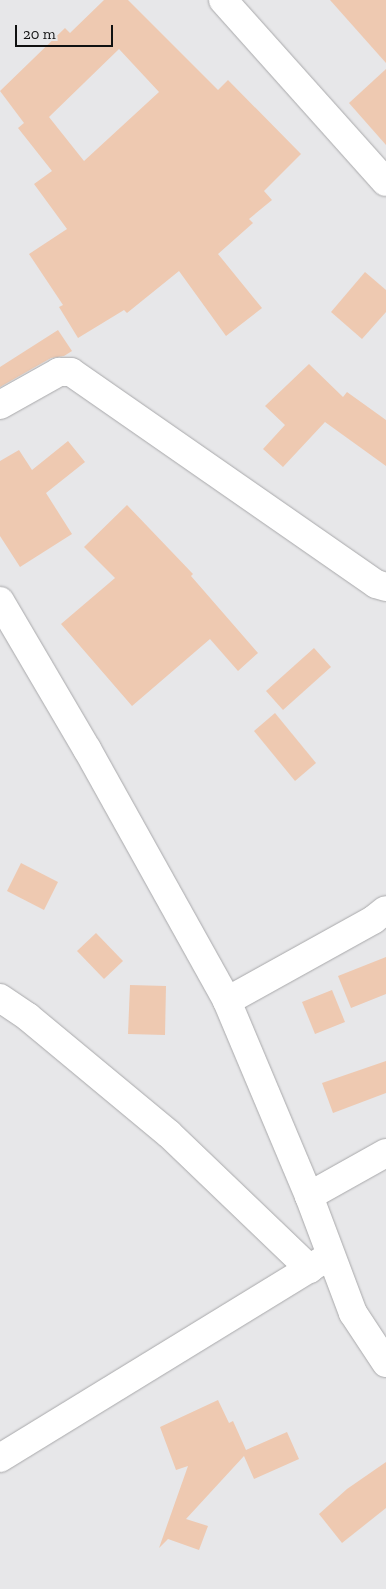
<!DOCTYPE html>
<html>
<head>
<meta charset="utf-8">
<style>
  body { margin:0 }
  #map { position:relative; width:386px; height:1589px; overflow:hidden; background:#e7e7e9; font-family:"Zilla Slab",serif }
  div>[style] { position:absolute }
  .building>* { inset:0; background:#eec9b1 }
  .roads { filter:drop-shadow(0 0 1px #a8a8aa) drop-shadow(0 0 1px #a8a8aa) }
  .street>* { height:28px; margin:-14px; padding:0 14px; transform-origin:14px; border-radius:14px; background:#fff }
  .secondary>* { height:28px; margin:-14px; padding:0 14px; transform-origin:14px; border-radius:14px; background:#fff }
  span { translate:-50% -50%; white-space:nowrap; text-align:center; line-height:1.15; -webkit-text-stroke:4px #e7e7e9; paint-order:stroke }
  .scale { position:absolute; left:15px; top:25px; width:98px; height:22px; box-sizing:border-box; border:2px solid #101111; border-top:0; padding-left:6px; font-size:15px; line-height:18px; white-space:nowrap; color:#101111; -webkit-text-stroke:4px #e7e7e9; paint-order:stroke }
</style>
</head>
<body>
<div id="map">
  <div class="building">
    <div style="clip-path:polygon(evenodd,104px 0,128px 0,218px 90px,228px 80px,301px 154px,264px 191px,272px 200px,249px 219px,253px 223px,218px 254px,262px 308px,226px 336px,179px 271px,127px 313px,124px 310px,78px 338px,59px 307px,63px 305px,29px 254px,67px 229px,34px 184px,52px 171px,18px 128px,24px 123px,0 91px,65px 28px,70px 33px,104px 0,119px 49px,159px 92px,84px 161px,49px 117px,119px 49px)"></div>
    <div style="clip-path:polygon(330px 0,386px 0,386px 63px)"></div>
    <div style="clip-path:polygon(386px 69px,386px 145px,349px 103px)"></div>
    <div style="clip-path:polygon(365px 272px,386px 290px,386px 312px,362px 339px,331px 312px)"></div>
    <div style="clip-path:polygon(58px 330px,72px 351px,64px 356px,51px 358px,0 387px,0 367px)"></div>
    <div style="clip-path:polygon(309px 364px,343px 397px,347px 392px,386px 420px,386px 466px,325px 422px,283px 467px,263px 449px,285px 425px,265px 406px)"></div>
    <div style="clip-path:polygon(68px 441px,85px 462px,46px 493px,72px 534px,20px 567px,0 536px,0 461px,19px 450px,32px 470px)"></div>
    <div style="clip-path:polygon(127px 505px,193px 574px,191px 576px,258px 653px,238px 671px,210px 639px,132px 706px,61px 624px,115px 578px,84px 547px)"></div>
    <div style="clip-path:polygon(314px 648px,331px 667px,283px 710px,266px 691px)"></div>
    <div style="clip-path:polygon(275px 713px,316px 763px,295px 781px,254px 731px)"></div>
    <div style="clip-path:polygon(21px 863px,58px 882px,44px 910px,7px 891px)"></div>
    <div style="clip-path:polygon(96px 933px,123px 961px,104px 979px,77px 951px)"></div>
    <div style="clip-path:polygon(386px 957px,386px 994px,351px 1008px,338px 976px)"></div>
    <div style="clip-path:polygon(130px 985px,166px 986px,165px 1035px,128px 1034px)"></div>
    <div style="clip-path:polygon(332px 990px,345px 1022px,315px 1034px,302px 1002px)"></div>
    <div style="clip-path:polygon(386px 1061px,386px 1093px,333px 1113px,322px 1083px)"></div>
    <div style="clip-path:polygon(218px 1400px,229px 1423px,233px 1421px,246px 1450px,287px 1432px,299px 1459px,254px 1479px,244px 1456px,186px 1519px,208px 1526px,199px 1550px,168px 1539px,159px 1548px,188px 1466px,176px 1470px,160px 1427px)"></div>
    <div style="clip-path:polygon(386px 1462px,386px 1508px,342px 1543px,319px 1514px,347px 1489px)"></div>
  </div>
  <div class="roads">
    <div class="street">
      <div style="left:223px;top:0;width:244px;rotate:48.2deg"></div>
      <div style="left:0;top:405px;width:68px;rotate:-29.2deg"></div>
      <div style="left:59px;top:372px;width:12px"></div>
      <div style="left:71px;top:372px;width:371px;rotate:34.8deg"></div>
      <div style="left:376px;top:584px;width:10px;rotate:17deg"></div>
      <div style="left:0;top:998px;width:34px;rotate:34deg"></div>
      <div style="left:28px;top:1017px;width:183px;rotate:39.7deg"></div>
      <div style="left:169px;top:1134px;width:195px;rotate:43.8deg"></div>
      <div style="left:227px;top:1001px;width:167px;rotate:-29deg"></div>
      <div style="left:373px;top:920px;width:16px;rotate:-38deg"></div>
      <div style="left:309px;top:1196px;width:88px;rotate:-29.2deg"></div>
      <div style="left:0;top:1458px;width:381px;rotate:-31.5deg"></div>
    </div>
    <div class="secondary">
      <div style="left:0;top:601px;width:172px;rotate:59.6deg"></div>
      <div style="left:87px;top:749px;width:288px;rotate:60.9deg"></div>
      <div style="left:227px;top:1001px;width:212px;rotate:67.2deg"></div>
      <div style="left:309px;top:1196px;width:125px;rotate:69.4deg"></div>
      <div style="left:353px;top:1313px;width:60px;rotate:56.6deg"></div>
    </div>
  </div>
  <div class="scale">20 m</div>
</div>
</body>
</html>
